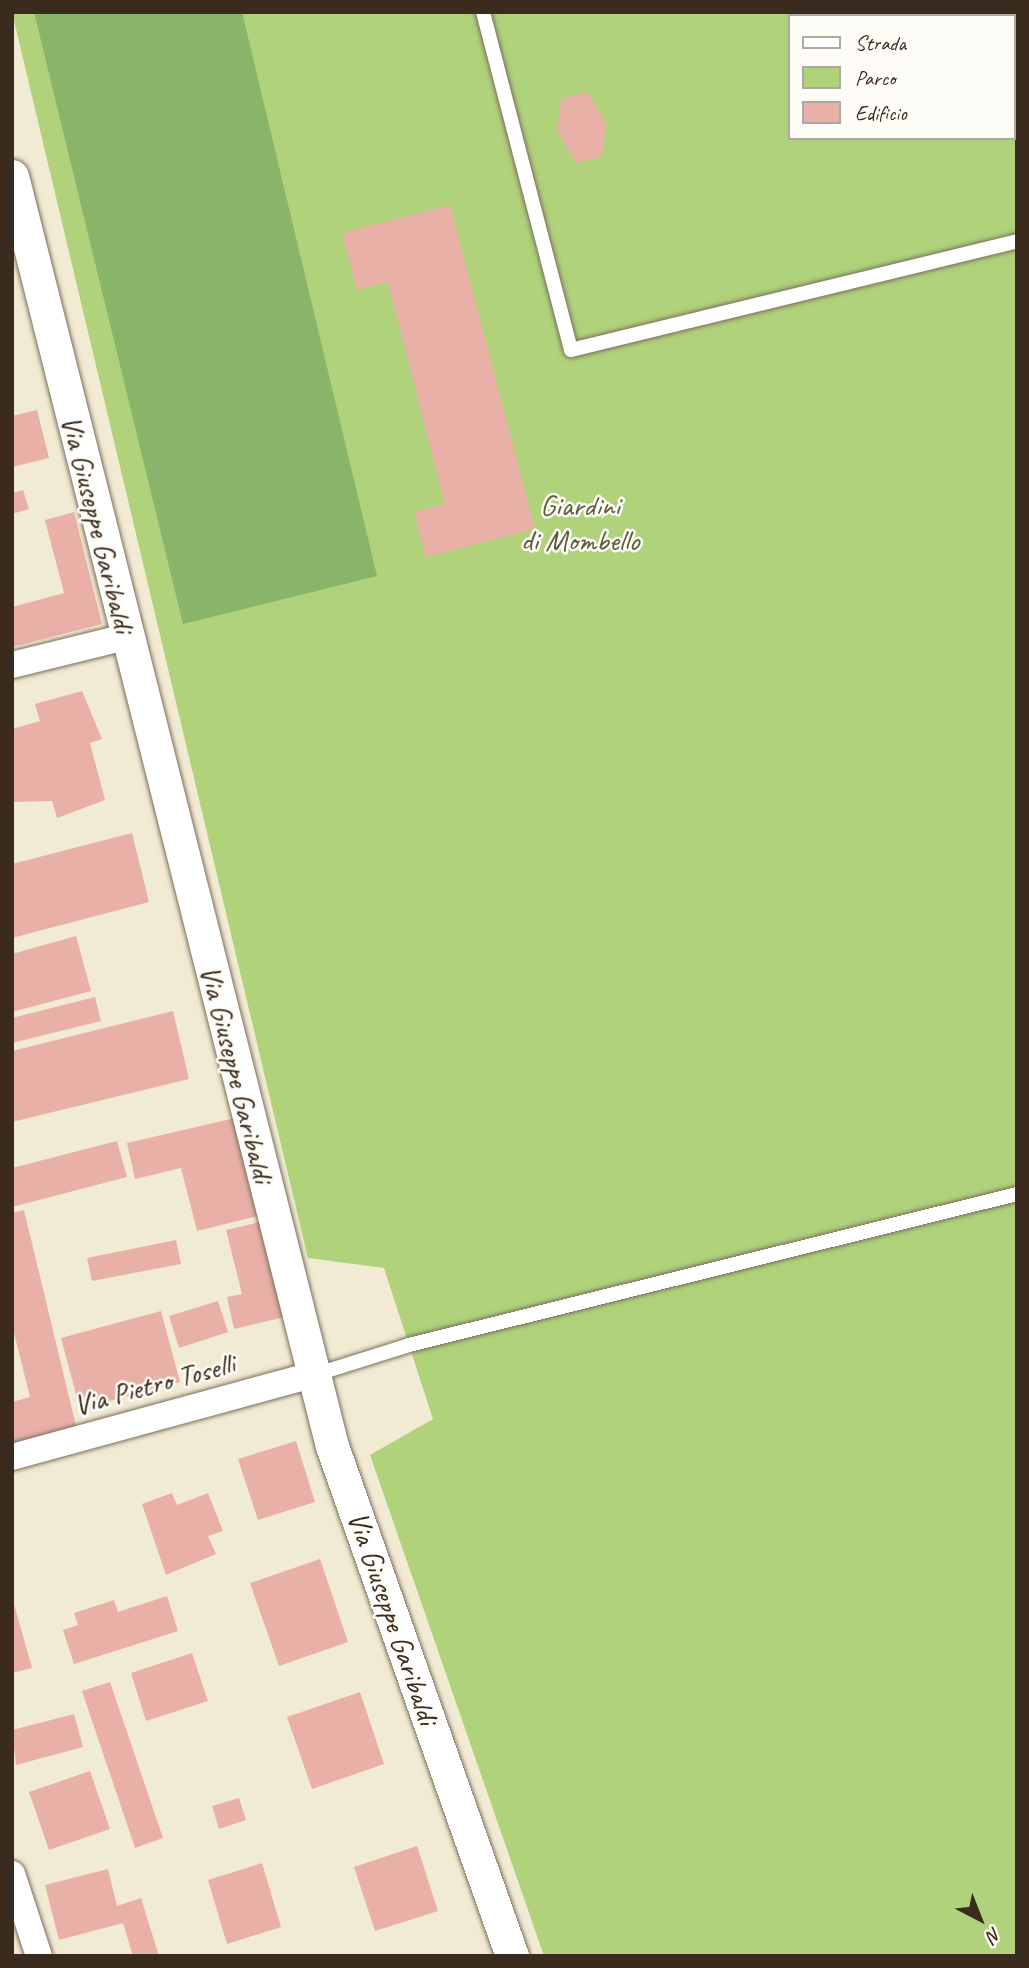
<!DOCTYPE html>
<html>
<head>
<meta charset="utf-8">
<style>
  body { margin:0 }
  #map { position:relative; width:1029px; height:1968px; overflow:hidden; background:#f2ebd3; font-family:Caveat,sans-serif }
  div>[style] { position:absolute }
  .green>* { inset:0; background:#afd27b }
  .forest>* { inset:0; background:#8bb46b }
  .building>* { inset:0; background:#e9b0a7 }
  .roads { filter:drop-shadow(0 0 2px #7b6e5d) drop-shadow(0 0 2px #7b6e5d) }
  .service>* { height:14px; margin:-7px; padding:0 7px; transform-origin:7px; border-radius:7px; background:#fff }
  .minor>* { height:26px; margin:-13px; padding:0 13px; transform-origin:13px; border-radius:13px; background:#fff }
  .tertiary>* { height:33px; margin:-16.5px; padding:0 16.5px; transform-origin:16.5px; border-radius:16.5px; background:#fff }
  span { translate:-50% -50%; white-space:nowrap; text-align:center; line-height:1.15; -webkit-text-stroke:5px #fdfcf7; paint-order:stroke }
  .park-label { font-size:30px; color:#5e5c3a }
  .street-label { font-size:30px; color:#3b2a1e }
  .frame { position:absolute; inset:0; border:14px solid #3b2a1e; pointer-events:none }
  .legend { position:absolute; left:788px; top:14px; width:228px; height:126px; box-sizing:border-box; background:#fdfcf7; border:2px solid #afa8a0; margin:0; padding:9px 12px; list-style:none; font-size:21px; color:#3b2a1e }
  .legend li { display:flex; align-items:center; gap:14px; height:35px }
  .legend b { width:35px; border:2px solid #afa8a0 }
  .north { position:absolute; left:945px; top:1884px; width:70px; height:70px; -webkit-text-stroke:5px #fdfcf7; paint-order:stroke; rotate:138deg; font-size:19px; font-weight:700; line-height:28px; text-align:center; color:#3b2a1e }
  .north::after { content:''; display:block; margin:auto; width:24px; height:32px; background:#3b2a1e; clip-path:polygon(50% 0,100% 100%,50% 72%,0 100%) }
</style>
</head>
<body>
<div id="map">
  <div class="green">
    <div style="clip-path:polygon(evenodd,12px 12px,1017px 12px,1017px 1956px,544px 1956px,370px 1455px,433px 1419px,384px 1268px,308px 1258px,12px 12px,789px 16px,1013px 16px,1013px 138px,789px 138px,789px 16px)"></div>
  </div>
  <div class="forest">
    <div style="clip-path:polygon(34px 12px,242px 12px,377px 576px,183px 624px)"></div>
  </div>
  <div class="building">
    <div style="clip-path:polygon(587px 92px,606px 123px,602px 157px,576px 163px,557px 131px,561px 99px)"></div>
    <div style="clip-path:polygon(450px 205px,535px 529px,426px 557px,414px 512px,445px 504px,388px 282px,357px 290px,342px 233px)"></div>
    <div style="clip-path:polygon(37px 410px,49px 458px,12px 467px,12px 416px)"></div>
    <div style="clip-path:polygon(23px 490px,29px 509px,12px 514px,12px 493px)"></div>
    <div style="clip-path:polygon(74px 512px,102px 624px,12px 647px,12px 607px,64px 593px,45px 520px)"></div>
    <div style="clip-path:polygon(82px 691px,102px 739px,90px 743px,105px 800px,57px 818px,52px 801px,12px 802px,12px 729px,40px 721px,35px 704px)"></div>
    <div style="clip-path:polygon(132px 833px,149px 902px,12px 938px,12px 864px)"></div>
    <div style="clip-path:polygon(76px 936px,91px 991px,12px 1012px,12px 954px)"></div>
    <div style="clip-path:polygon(95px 997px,101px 1021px,12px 1043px,12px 1018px)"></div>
    <div style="clip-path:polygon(173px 1011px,189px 1079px,12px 1122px,12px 1051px)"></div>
    <div style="clip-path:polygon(235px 1118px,258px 1216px,197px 1231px,181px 1168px,135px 1179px,127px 1143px)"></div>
    <div style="clip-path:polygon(117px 1141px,127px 1177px,12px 1207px,12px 1168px)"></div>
    <div style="clip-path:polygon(24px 1210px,77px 1430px,12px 1446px,12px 1402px,30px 1397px,12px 1325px,12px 1213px)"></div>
    <div style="clip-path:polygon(260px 1222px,285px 1317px,234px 1329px,227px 1297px,242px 1294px,226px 1230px)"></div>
    <div style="clip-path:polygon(176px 1240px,181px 1264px,92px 1281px,87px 1258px)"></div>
    <div style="clip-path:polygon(218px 1301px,228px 1332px,179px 1348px,169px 1316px)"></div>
    <div style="clip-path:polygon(161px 1311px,180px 1382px,80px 1409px,61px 1338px)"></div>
    <div style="clip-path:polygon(296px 1441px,315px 1502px,258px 1520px,238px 1459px)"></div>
    <div style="clip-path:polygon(172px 1493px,177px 1505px,208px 1493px,223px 1531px,208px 1536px,216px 1554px,166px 1575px,142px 1504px)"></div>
    <div style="clip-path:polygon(320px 1559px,348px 1642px,279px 1666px,250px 1583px)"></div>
    <div style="clip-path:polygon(167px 1596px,178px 1631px,74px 1664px,63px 1630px,78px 1625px,74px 1613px,114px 1600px,118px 1612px)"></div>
    <div style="clip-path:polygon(12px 1597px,32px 1668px,12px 1673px)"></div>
    <div style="clip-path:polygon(192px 1653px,208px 1701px,146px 1721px,131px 1673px)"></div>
    <div style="clip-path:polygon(110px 1682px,163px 1838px,135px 1848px,82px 1691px)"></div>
    <div style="clip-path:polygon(360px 1692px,384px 1764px,312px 1789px,287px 1717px)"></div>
    <div style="clip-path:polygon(74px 1714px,83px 1747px,16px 1765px,12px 1730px)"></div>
    <div style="clip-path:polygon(90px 1771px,110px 1829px,49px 1850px,29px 1792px)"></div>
    <div style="clip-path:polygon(239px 1798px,246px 1820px,219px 1829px,212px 1806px)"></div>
    <div style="clip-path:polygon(417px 1846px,438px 1911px,375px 1931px,354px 1867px)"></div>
    <div style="clip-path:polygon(262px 1863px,281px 1927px,227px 1944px,208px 1880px)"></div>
    <div style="clip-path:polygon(108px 1869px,117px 1906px,141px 1898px,159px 1956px,133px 1956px,123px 1923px,59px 1940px,45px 1885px)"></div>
  </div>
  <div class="roads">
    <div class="service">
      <div style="left:483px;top:12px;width:349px;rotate:75.4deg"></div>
      <div style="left:571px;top:350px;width:459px;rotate:-13.7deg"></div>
      <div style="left:314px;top:1375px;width:100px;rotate:-17.5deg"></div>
      <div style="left:409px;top:1345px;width:626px;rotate:-13.95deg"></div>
    </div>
    <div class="minor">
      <div style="left:12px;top:665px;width:117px;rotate:-13.8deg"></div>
      <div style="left:12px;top:1457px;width:311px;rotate:-15.3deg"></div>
      <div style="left:12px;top:1874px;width:86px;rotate:71.8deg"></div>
    </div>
    <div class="tertiary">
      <div style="left:12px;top:176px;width:1310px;rotate:75.86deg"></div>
      <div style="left:332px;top:1446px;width:541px;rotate:70.56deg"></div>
    </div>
  </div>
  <div class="park-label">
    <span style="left:580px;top:522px">Giardini<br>di Mombello</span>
  </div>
  <div class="street-label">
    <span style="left:98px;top:524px;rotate:76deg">Via Giuseppe Garibaldi</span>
    <span style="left:237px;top:1074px;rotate:76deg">Via Giuseppe Garibaldi</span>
    <span style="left:154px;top:1384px;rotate:-15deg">Via Pietro Toselli</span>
    <span style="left:393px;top:1618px;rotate:71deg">Via Giuseppe Garibaldi</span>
  </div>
  <div class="frame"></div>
  <ul class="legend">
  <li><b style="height:9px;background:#fff"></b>Strada</li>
  <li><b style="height:19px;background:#afd27b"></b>Parco</li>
  <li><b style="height:19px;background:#e9b0a7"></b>Edificio</li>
  </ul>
  <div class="north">N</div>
</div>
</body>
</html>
